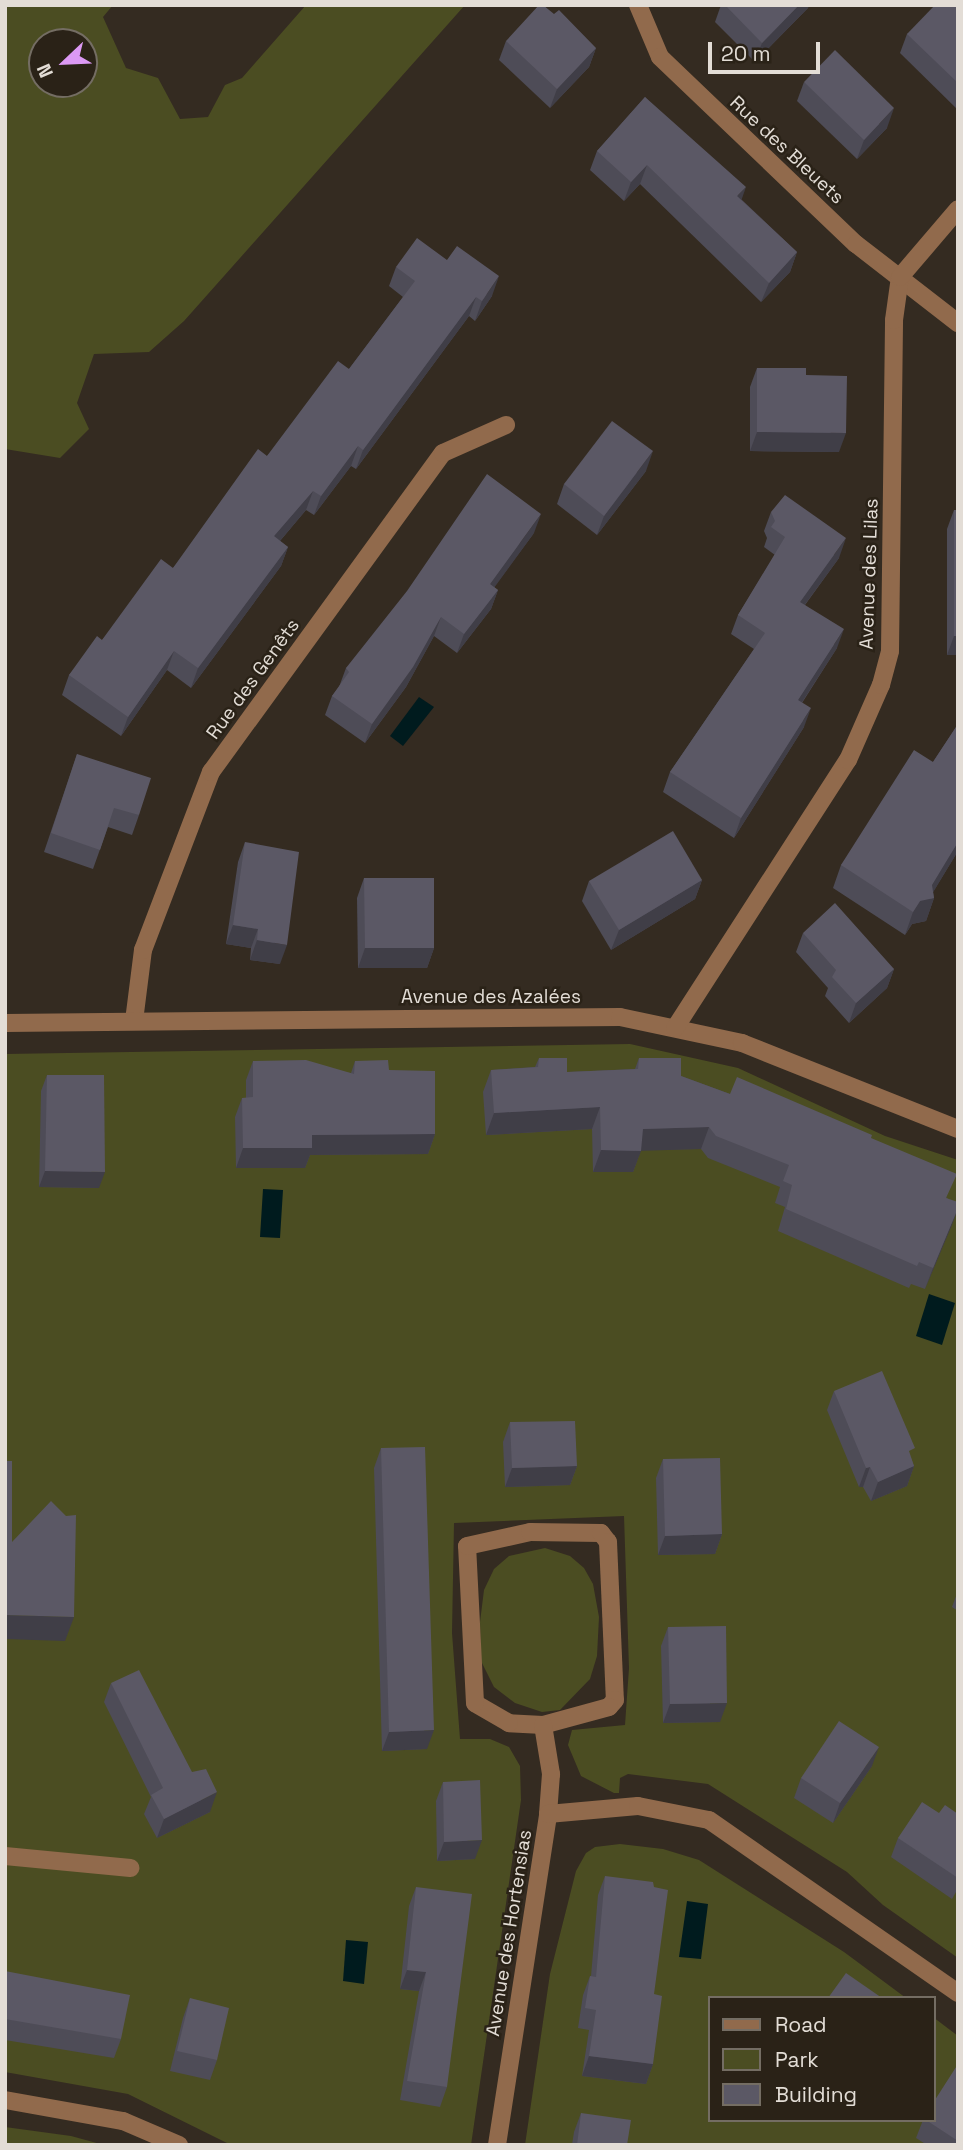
<!DOCTYPE html>
<html>
<head>
<meta charset="utf-8">
<style>
  body { margin:0 }
  #map { position:relative; width:963px; height:2150px; overflow:hidden; background:#342b21; font-family:"Space Grotesk",sans-serif }
  div>[style] { position:absolute }
  .green>* { inset:0; background:#4b4d22 }
  .water>* { inset:0; background:#001b1e }
  .minor>* { height:18px; margin:-9px; padding:0 9px; transform-origin:9px; border-radius:9px; background:#916a4c }
  .wall>* { inset:0; background:#4e4c57 }
  .shaded-wall>* { inset:0; background:#403e47 }
  .building>* { inset:0; background:#5b5865 }
  span { translate:-50% -50%; white-space:nowrap; text-align:center; line-height:1.15; -webkit-text-stroke:5px #2a2217; paint-order:stroke }
  .street-label { font-size:19px; color:#e3ddd6 }
  .frame { position:absolute; inset:0; border:7px solid #e3ddd6; pointer-events:none }
  .legend { position:absolute; left:708px; top:1996px; width:228px; height:126px; box-sizing:border-box; background:#2a2217; border:2px solid #746d63; margin:0; padding:9px 12px; list-style:none; font-size:21px; color:#e3ddd6 }
  .legend li { display:flex; align-items:center; gap:14px; height:35px }
  .legend b { width:35px; border:2px solid #746d63 }
  .north { position:absolute; left:28px; top:28px; width:70px; height:70px; box-sizing:border-box; background:#2a2217; border:2px solid #746d63; border-radius:50%; rotate:247deg; font-size:19px; font-weight:700; line-height:28px; text-align:center; color:#e3ddd6 }
  .north::after { content:''; display:block; margin:auto; width:24px; height:32px; background:#dc99f4; clip-path:polygon(50% 0,100% 100%,50% 72%,0 100%) }
  .scale { position:absolute; left:708px; top:42px; width:112px; height:32px; box-sizing:border-box; border:4px solid #e3ddd6; border-top:0; padding-left:9px; font-size:21px; line-height:24px; white-space:nowrap; color:#e3ddd6; -webkit-text-stroke:5px #2a2217; paint-order:stroke }
</style>
</head>
<body>
<div id="map">
  <div class="green">
    <div style="clip-path:polygon(evenodd,5px 5px,113px 5px,103px 17px,126px 68px,158px 78px,180px 119px,208px 117px,225px 85px,242px 78px,306px 5px,465px 5px,184px 321px,149px 352px,94px 354px,77px 403px,89px 429px,60px 458px,5px 449px,5px 5px,84px 42px,84px 84px,42px 84px,42px 42px,84px 42px)"></div>
    <div style="clip-path:polygon(630px 1044px,738px 1068px,885px 1136px,958px 1160px,958px 1958px,883px 1905px,847px 1872px,708px 1784px,628px 1774px,620px 1778px,619px 1793px,614px 1793px,581px 1776px,568px 1745px,572px 1730px,625px 1725px,629px 1668px,624px 1516px,454px 1523px,452px 1633px,460px 1739px,490px 1739px,509px 1747px,520px 1766px,521px 1800px,471px 2145px,231px 2145px,128px 2094px,5px 2072px,5px 1054px)"></div>
    <div style="clip-path:polygon(545px 1548px,570px 1556px,584px 1568px,593px 1584px,599px 1617px,597px 1656px,590px 1679px,560px 1710px,542px 1712px,515px 1703px,494px 1687px,481px 1661px,480px 1622px,484px 1590px,494px 1569px,509px 1556px)"></div>
    <div style="clip-path:polygon(620px 1844px,663px 1849px,699px 1860px,844px 1952px,906px 1998px,709px 1998px,709px 2120px,933px 2120px,933px 2017px,958px 2036px,958px 2145px,525px 2145px,550px 1974px,576px 1871px,586px 1853px,595px 1847px)"></div>
    <div style="clip-path:polygon(5px 2127px,71px 2136px,104px 2145px,5px 2145px)"></div>
  </div>
  <div class="water">
    <div style="clip-path:polygon(419px 697px,434px 707px,403px 746px,390px 736px)"></div>
    <div style="clip-path:polygon(263px 1189px,283px 1190px,280px 1238px,260px 1237px)"></div>
    <div style="clip-path:polygon(929px 1294px,955px 1303px,942px 1345px,916px 1336px)"></div>
    <div style="clip-path:polygon(687px 1901px,708px 1904px,701px 1959px,679px 1957px)"></div>
    <div style="clip-path:polygon(346px 1940px,368px 1942px,364px 1984px,343px 1981px)"></div>
  </div>
  <div class="minor">
    <div style="left:638px;top:5px;width:56px;rotate:67.1deg"></div>
    <div style="left:660px;top:57px;width:271px;rotate:43.7deg"></div>
    <div style="left:856px;top:244px;width:129px;rotate:37.8deg"></div>
    <div style="left:134px;top:1021px;width:72px;rotate:-82.8deg"></div>
    <div style="left:143px;top:950px;width:191px;rotate:-69.1deg"></div>
    <div style="left:211px;top:772px;width:394px;rotate:-54deg"></div>
    <div style="left:443px;top:453px;width:69px;rotate:-24deg"></div>
    <div style="left:5px;top:1023px;width:615px;rotate:-0.56deg"></div>
    <div style="left:620px;top:1017px;width:125px;rotate:12deg"></div>
    <div style="left:742px;top:1043px;width:232px;rotate:21.7deg"></div>
    <div style="left:675px;top:1028px;width:319px;rotate:-57.2deg"></div>
    <div style="left:848px;top:760px;width:82px;rotate:-66.3deg"></div>
    <div style="left:881px;top:685px;width:35px;rotate:-75deg"></div>
    <div style="left:890px;top:651px;width:331px;rotate:-89.3deg"></div>
    <div style="left:894px;top:320px;width:43px;rotate:-82.1deg"></div>
    <div style="left:900px;top:277px;width:89px;rotate:-49.5deg"></div>
    <div style="left:543px;top:1725px;width:34px;rotate:-177deg"></div>
    <div style="left:509px;top:1723px;width:39px;rotate:-150deg"></div>
    <div style="left:475px;top:1703px;width:157px;rotate:-92.9deg"></div>
    <div style="left:467px;top:1546px;width:65px;rotate:-12.5deg"></div>
    <div style="left:530px;top:1532px;width:71px;rotate:0.8deg"></div>
    <div style="left:601px;top:1533px;width:11px;rotate:52deg"></div>
    <div style="left:608px;top:1542px;width:158px;rotate:87.5deg"></div>
    <div style="left:615px;top:1700px;width:9px;rotate:131deg"></div>
    <div style="left:609px;top:1707px;width:68px;rotate:164.7deg"></div>
    <div style="left:543px;top:1725px;width:50px;rotate:80.7deg"></div>
    <div style="left:551px;top:1774px;width:40px;rotate:94.3deg"></div>
    <div style="left:5px;top:1856px;width:126px;rotate:5.5deg"></div>
    <div style="left:5px;top:2100px;width:120px;rotate:10.1deg"></div>
    <div style="left:123px;top:2121px;width:61px;rotate:23.2deg"></div>
    <div style="left:497px;top:2145px;width:335px;rotate:-81.2deg"></div>
    <div style="left:548px;top:1814px;width:90px;rotate:-5.1deg"></div>
    <div style="left:638px;top:1806px;width:72px;rotate:11.2deg"></div>
    <div style="left:709px;top:1820px;width:303px;rotate:34.8deg"></div>
  </div>
  <div class="wall">
    <div style="clip-path:polygon(721px 5px,809px 5px,808px 8px,755px 62px,715px 22px)"></div>
    <div style="clip-path:polygon(958px 5px,958px 110px,900px 53px,907px 34px)"></div>
    <div style="clip-path:polygon(506px 41px,596px 48px,589px 67px,550px 108px,499px 60px)"></div>
    <div style="clip-path:polygon(804px 82px,887px 128px,857px 159px,797px 101px)"></div>
    <div style="clip-path:polygon(645px 97px,742px 200px,797px 252px,790px 272px,761px 302px,640px 184px,624px 201px,590px 170px,597px 151px)"></div>
    <div style="clip-path:polygon(396px 267px,492px 296px,475px 321px,469px 316px,356px 469px,351px 466px,314px 515px,306px 510px,280px 541px,288px 547px,281px 566px,191px 688px,167px 670px,121px 736px,62px 695px,69px 675px,102px 640px,173px 568px,267px 456px,349px 369px,403px 297px,389px 286px)"></div>
    <div style="clip-path:polygon(757px 368px,806px 375px,839px 452px,750px 451px,750px 387px)"></div>
    <div style="clip-path:polygon(646px 471px,597px 535px,557px 504px,564px 484px)"></div>
    <div style="clip-path:polygon(954px 510px,958px 510px,958px 655px,947px 655px,947px 529px)"></div>
    <div style="clip-path:polygon(771px 512px,839px 558px,805px 605px,837px 648px,802px 703px,804px 727px,734px 838px,663px 792px,670px 772px,754px 649px,731px 634px,738px 615px,775px 555px,764px 547px,767px 538px,764px 531px)"></div>
    <div style="clip-path:polygon(534px 533px,494px 587px,498px 590px,491px 609px,457px 653px,434px 636px,406px 687px,365px 743px,325px 715px,332px 696px,339px 687px,346px 668px)"></div>
    <div style="clip-path:polygon(958px 724px,958px 851px,933px 892px,934px 898px,926px 921px,912px 924px,905px 935px,833px 888px,841px 865px,933px 762px)"></div>
    <div style="clip-path:polygon(77px 754px,139px 815px,132px 835px,108px 827px,93px 869px,44px 852px)"></div>
    <div style="clip-path:polygon(245px 842px,280px 964px,250px 960px,251px 948px,226px 944px,238px 862px)"></div>
    <div style="clip-path:polygon(364px 878px,434px 948px,427px 968px,358px 968px,357px 898px)"></div>
    <div style="clip-path:polygon(702px 880px,695px 899px,611px 950px,582px 901px,589px 881px)"></div>
    <div style="clip-path:polygon(803px 933px,894px 969px,887px 988px,849px 1023px,825px 996px,828px 988px,796px 952px)"></div>
    <div style="clip-path:polygon(539px 1058px,567px 1072px,635px 1069px,639px 1058px,681px 1076px,730px 1094px,871px 1139px,947px 1198px,958px 1209px,925px 1289px,911px 1284px,909px 1288px,778px 1231px,785px 1207px,775px 1203px,780px 1187px,708px 1158px,701px 1149px,641px 1150px,633px 1172px,593px 1172px,592px 1129px,486px 1135px,483px 1092px,491px 1070px,535px 1067px)"></div>
    <div style="clip-path:polygon(253px 1061px,351px 1073px,355px 1061px,389px 1070px,435px 1134px,428px 1154px,310px 1155px,305px 1168px,236px 1168px,235px 1117px,242px 1098px,246px 1098px,246px 1080px)"></div>
    <div style="clip-path:polygon(47px 1075px,99px 1188px,39px 1187px,41px 1091px)"></div>
    <div style="clip-path:polygon(834px 1391px,911px 1458px,914px 1466px,907px 1486px,871px 1501px,863px 1487px,859px 1487px,827px 1410px)"></div>
    <div style="clip-path:polygon(510px 1422px,577px 1466px,570px 1485px,505px 1487px,503px 1442px)"></div>
    <div style="clip-path:polygon(381px 1448px,427px 1749px,382px 1751px,374px 1468px)"></div>
    <div style="clip-path:polygon(663px 1459px,722px 1534px,715px 1554px,658px 1555px,656px 1478px)"></div>
    <div style="clip-path:polygon(958px 1591px,958px 1611px,952px 1607px)"></div>
    <div style="clip-path:polygon(668px 1627px,720px 1722px,663px 1723px,661px 1646px)"></div>
    <div style="clip-path:polygon(111px 1683px,210px 1812px,157px 1838px,144px 1814px,151px 1797px,104px 1702px)"></div>
    <div style="clip-path:polygon(872px 1766px,833px 1823px,794px 1798px,801px 1778px)"></div>
    <div style="clip-path:polygon(443px 1782px,475px 1859px,437px 1861px,436px 1801px)"></div>
    <div style="clip-path:polygon(939px 1813px,958px 1814px,958px 1893px,956px 1892px,952px 1899px,891px 1857px,898px 1838px)"></div>
    <div style="clip-path:polygon(605px 1876px,654px 1994px,653px 2064px,646px 2084px,582px 2076px,589px 2030px,578px 2028px,583px 1995px,590px 1976px,591px 1976px,598px 1895px)"></div>
    <div style="clip-path:polygon(416px 1887px,447px 2087px,440px 2107px,400px 2100px,419px 1991px,400px 1989px,409px 1906px)"></div>
    <div style="clip-path:polygon(5px 1971px,121px 2039px,114px 2058px,5px 2040px)"></div>
    <div style="clip-path:polygon(190px 1998px,217px 2060px,210px 2080px,170px 2071px,183px 2018px)"></div>
    <div style="clip-path:polygon(958px 2064px,958px 2145px,927px 2145px,916px 2138px,923px 2120px,933px 2120px)"></div>
    <div style="clip-path:polygon(581px 2113px,627px 2145px,572px 2145px,574px 2132px)"></div>
  </div>
  <div class="shaded-wall">
    <div style="clip-path:polygon(799px 5px,809px 5px,808px 8px,755px 62px,762px 43px)"></div>
    <div style="clip-path:polygon(596px 48px,589px 67px,550px 108px,557px 89px)"></div>
    <div style="clip-path:polygon(894px 108px,887px 128px,857px 159px,864px 140px)"></div>
    <div style="clip-path:polygon(647px 165px,640px 184px,624px 201px,631px 182px)"></div>
    <div style="clip-path:polygon(746px 187px,739px 207px,737px 196px)"></div>
    <div style="clip-path:polygon(797px 252px,790px 272px,761px 302px,769px 283px)"></div>
    <div style="clip-path:polygon(499px 276px,492px 296px,475px 321px,482px 301px)"></div>
    <div style="clip-path:polygon(476px 297px,469px 316px,356px 469px,363px 450px)"></div>
    <div style="clip-path:polygon(757px 432px,846px 433px,839px 452px,750px 451px)"></div>
    <div style="clip-path:polygon(358px 446px,351px 466px,314px 515px,321px 496px)"></div>
    <div style="clip-path:polygon(653px 451px,646px 471px,597px 535px,604px 516px)"></div>
    <div style="clip-path:polygon(313px 491px,306px 510px,267px 556px,274px 536px)"></div>
    <div style="clip-path:polygon(541px 514px,534px 533px,483px 603px,490px 584px)"></div>
    <div style="clip-path:polygon(846px 538px,839px 558px,792px 622px,800px 602px)"></div>
    <div style="clip-path:polygon(288px 547px,281px 566px,191px 688px,198px 668px)"></div>
    <div style="clip-path:polygon(498px 590px,491px 609px,457px 653px,464px 634px)"></div>
    <div style="clip-path:polygon(441px 617px,434px 636px,406px 687px,365px 743px,372px 724px)"></div>
    <div style="clip-path:polygon(844px 629px,837px 648px,791px 719px,798px 700px)"></div>
    <div style="clip-path:polygon(954px 636px,958px 636px,958px 655px,947px 655px)"></div>
    <div style="clip-path:polygon(174px 651px,167px 670px,121px 736px,128px 717px)"></div>
    <div style="clip-path:polygon(811px 708px,804px 727px,734px 838px,741px 818px)"></div>
    <div style="clip-path:polygon(958px 842px,958px 851px,929px 899px,934px 898px,926px 921px,912px 924px,905px 935px,913px 912px)"></div>
    <div style="clip-path:polygon(702px 880px,695px 899px,611px 950px,619px 930px)"></div>
    <div style="clip-path:polygon(233px 925px,258px 929px,251px 948px,226px 944px)"></div>
    <div style="clip-path:polygon(257px 940px,287px 945px,280px 964px,250px 960px)"></div>
    <div style="clip-path:polygon(365px 948px,434px 948px,427px 968px,358px 968px)"></div>
    <div style="clip-path:polygon(894px 969px,887px 988px,849px 1023px,856px 1003px)"></div>
    <div style="clip-path:polygon(600px 1107px,592px 1129px,486px 1135px,494px 1113px)"></div>
    <div style="clip-path:polygon(709px 1127px,701px 1149px,635px 1151px,643px 1129px)"></div>
    <div style="clip-path:polygon(435px 1134px,428px 1154px,310px 1155px,305px 1168px,236px 1168px,243px 1148px,312px 1135px)"></div>
    <div style="clip-path:polygon(601px 1150px,641px 1151px,633px 1172px,593px 1172px)"></div>
    <div style="clip-path:polygon(45px 1171px,105px 1172px,99px 1188px,39px 1187px)"></div>
    <div style="clip-path:polygon(958px 1208px,952px 1225px,925px 1289px,933px 1268px)"></div>
    <div style="clip-path:polygon(577px 1466px,570px 1485px,505px 1487px,512px 1468px)"></div>
    <div style="clip-path:polygon(914px 1466px,907px 1486px,871px 1501px,878px 1482px)"></div>
    <div style="clip-path:polygon(870px 1467px,863px 1487px,859px 1487px,866px 1468px)"></div>
    <div style="clip-path:polygon(722px 1534px,715px 1554px,658px 1555px,665px 1536px)"></div>
    <div style="clip-path:polygon(5px 1615px,74px 1617px,65px 1641px,5px 1639px)"></div>
    <div style="clip-path:polygon(727px 1703px,720px 1722px,663px 1723px,670px 1704px)"></div>
    <div style="clip-path:polygon(434px 1730px,427px 1749px,382px 1751px,389px 1732px)"></div>
    <div style="clip-path:polygon(879px 1747px,872px 1766px,833px 1823px,840px 1803px)"></div>
    <div style="clip-path:polygon(217px 1792px,210px 1812px,157px 1838px,164px 1819px)"></div>
    <div style="clip-path:polygon(482px 1840px,475px 1859px,437px 1861px,444px 1842px)"></div>
    <div style="clip-path:polygon(407px 1970px,426px 1972px,419px 1991px,400px 1989px)"></div>
    <div style="clip-path:polygon(589px 2056px,653px 2064px,646px 2084px,582px 2076px)"></div>
  </div>
  <div class="building">
    <div style="clip-path:polygon(539px 5px,543px 5px,554px 14px,559px 10px,596px 48px,557px 89px,506px 41px)"></div>
    <div style="clip-path:polygon(725px 5px,799px 5px,762px 43px)"></div>
    <div style="clip-path:polygon(935px 5px,958px 5px,958px 83px,907px 34px)"></div>
    <div style="clip-path:polygon(835px 50px,894px 108px,864px 140px,804px 82px)"></div>
    <div style="clip-path:polygon(645px 97px,746px 187px,737px 196px,797px 252px,769px 283px,647px 165px,631px 182px,597px 151px)"></div>
    <div style="clip-path:polygon(417px 238px,447px 260px,457px 246px,499px 276px,482px 301px,476px 297px,363px 450px,358px 446px,321px 496px,313px 491px,274px 536px,288px 547px,198px 668px,174px 651px,128px 717px,69px 675px,97px 636px,102px 640px,161px 559px,173px 568px,258px 449px,267px 456px,338px 361px,349px 369px,415px 281px,396px 267px)"></div>
    <div style="clip-path:polygon(757px 368px,806px 368px,806px 375px,847px 376px,846px 433px,757px 432px)"></div>
    <div style="clip-path:polygon(612px 421px,653px 451px,604px 516px,564px 484px)"></div>
    <div style="clip-path:polygon(487px 474px,541px 514px,490px 584px,498px 590px,464px 634px,441px 617px,413px 667px,372px 724px,332px 696px,349px 672px,346px 668px,407px 591px)"></div>
    <div style="clip-path:polygon(785px 495px,846px 538px,800px 602px,844px 629px,798px 700px,811px 708px,741px 818px,670px 772px,765px 633px,738px 615px,785px 537px,771px 527px,775px 521px,771px 512px)"></div>
    <div style="clip-path:polygon(954px 510px,958px 510px,958px 636px,954px 636px)"></div>
    <div style="clip-path:polygon(958px 724px,958px 842px,932px 885px,934px 898px,920px 901px,913px 912px,841px 865px,914px 750px,933px 762px)"></div>
    <div style="clip-path:polygon(77px 754px,151px 778px,139px 815px,114px 808px,100px 850px,51px 833px)"></div>
    <div style="clip-path:polygon(673px 831px,702px 880px,619px 930px,589px 881px)"></div>
    <div style="clip-path:polygon(245px 842px,299px 852px,287px 945px,257px 940px,258px 929px,233px 925px)"></div>
    <div style="clip-path:polygon(364px 878px,434px 878px,434px 948px,365px 948px)"></div>
    <div style="clip-path:polygon(835px 903px,894px 969px,856px 1003px,832px 977px,836px 970px,803px 933px)"></div>
    <div style="clip-path:polygon(539px 1058px,567px 1058px,567px 1072px,638px 1069px,639px 1058px,681px 1058px,681px 1076px,730px 1094px,737px 1077px,872px 1135px,871px 1138px,957px 1174px,946px 1198px,958px 1202px,958px 1208px,933px 1268px,919px 1262px,917px 1266px,786px 1209px,792px 1185px,783px 1181px,789px 1165px,716px 1136px,709px 1127px,643px 1129px,641px 1151px,601px 1150px,600px 1107px,494px 1113px,491px 1070px,538px 1067px)"></div>
    <div style="clip-path:polygon(306px 1060px,354px 1074px,355px 1061px,388px 1060px,389px 1070px,435px 1071px,435px 1134px,312px 1135px,312px 1148px,243px 1148px,242px 1098px,253px 1097px,253px 1061px)"></div>
    <div style="clip-path:polygon(47px 1075px,104px 1075px,105px 1172px,45px 1171px)"></div>
    <div style="clip-path:polygon(882px 1371px,915px 1448px,909px 1451px,914px 1466px,878px 1482px,870px 1467px,866px 1468px,834px 1391px)"></div>
    <div style="clip-path:polygon(575px 1421px,577px 1466px,512px 1468px,510px 1422px)"></div>
    <div style="clip-path:polygon(425px 1447px,434px 1730px,389px 1732px,381px 1448px)"></div>
    <div style="clip-path:polygon(720px 1458px,722px 1534px,665px 1536px,663px 1459px)"></div>
    <div style="clip-path:polygon(5px 1461px,12px 1461px,12px 1542px,51px 1501px,66px 1516px,76px 1515px,74px 1617px,5px 1615px)"></div>
    <div style="clip-path:polygon(726px 1626px,727px 1703px,670px 1704px,668px 1627px)"></div>
    <div style="clip-path:polygon(139px 1670px,192px 1772px,206px 1769px,217px 1792px,164px 1819px,151px 1795px,163px 1788px,111px 1683px)"></div>
    <div style="clip-path:polygon(839px 1721px,879px 1747px,840px 1803px,801px 1778px)"></div>
    <div style="clip-path:polygon(480px 1780px,482px 1840px,444px 1842px,443px 1782px)"></div>
    <div style="clip-path:polygon(922px 1802px,939px 1813px,945px 1805px,958px 1814px,958px 1878px,898px 1838px)"></div>
    <div style="clip-path:polygon(605px 1876px,653px 1882px,654px 1887px,668px 1890px,654px 1994px,662px 1996px,653px 2064px,589px 2056px,596px 2010px,585px 2008px,590px 1976px,596px 1977px)"></div>
    <div style="clip-path:polygon(416px 1887px,472px 1894px,447px 2087px,407px 2081px,426px 1972px,407px 1970px)"></div>
    <div style="clip-path:polygon(5px 1971px,130px 1995px,121px 2039px,5px 2019px)"></div>
    <div style="clip-path:polygon(846px 1973px,882px 1998px,828px 1998px)"></div>
    <div style="clip-path:polygon(190px 1998px,229px 2008px,217px 2060px,177px 2051px)"></div>
    <div style="clip-path:polygon(958px 2064px,958px 2141px,926px 2120px,933px 2120px,933px 2103px)"></div>
    <div style="clip-path:polygon(581px 2113px,631px 2120px,627px 2145px,577px 2145px)"></div>
  </div>
  <div class="street-label">
    <span style="left:787px;top:150px;rotate:43deg">Rue des Bleuets</span>
    <span style="left:869px;top:574px;rotate:-88deg">Avenue des Lilas</span>
    <span style="left:253px;top:679px;rotate:-54deg">Rue des Genêts</span>
    <span style="left:491px;top:997px">Avenue des Azalées</span>
    <span style="left:509px;top:1933px;rotate:-81deg">Avenue des Hortensias</span>
  </div>
  <div class="frame"></div>
  <ul class="legend">
  <li><b style="height:9px;background:#916a4c"></b>Road</li>
  <li><b style="height:19px;background:#4b4d22"></b>Park</li>
  <li><b style="height:19px;background:#5b5865"></b>Building</li>
  </ul>
  <div class="north">N</div>
  <div class="scale">20 m</div>
</div>
</body>
</html>
